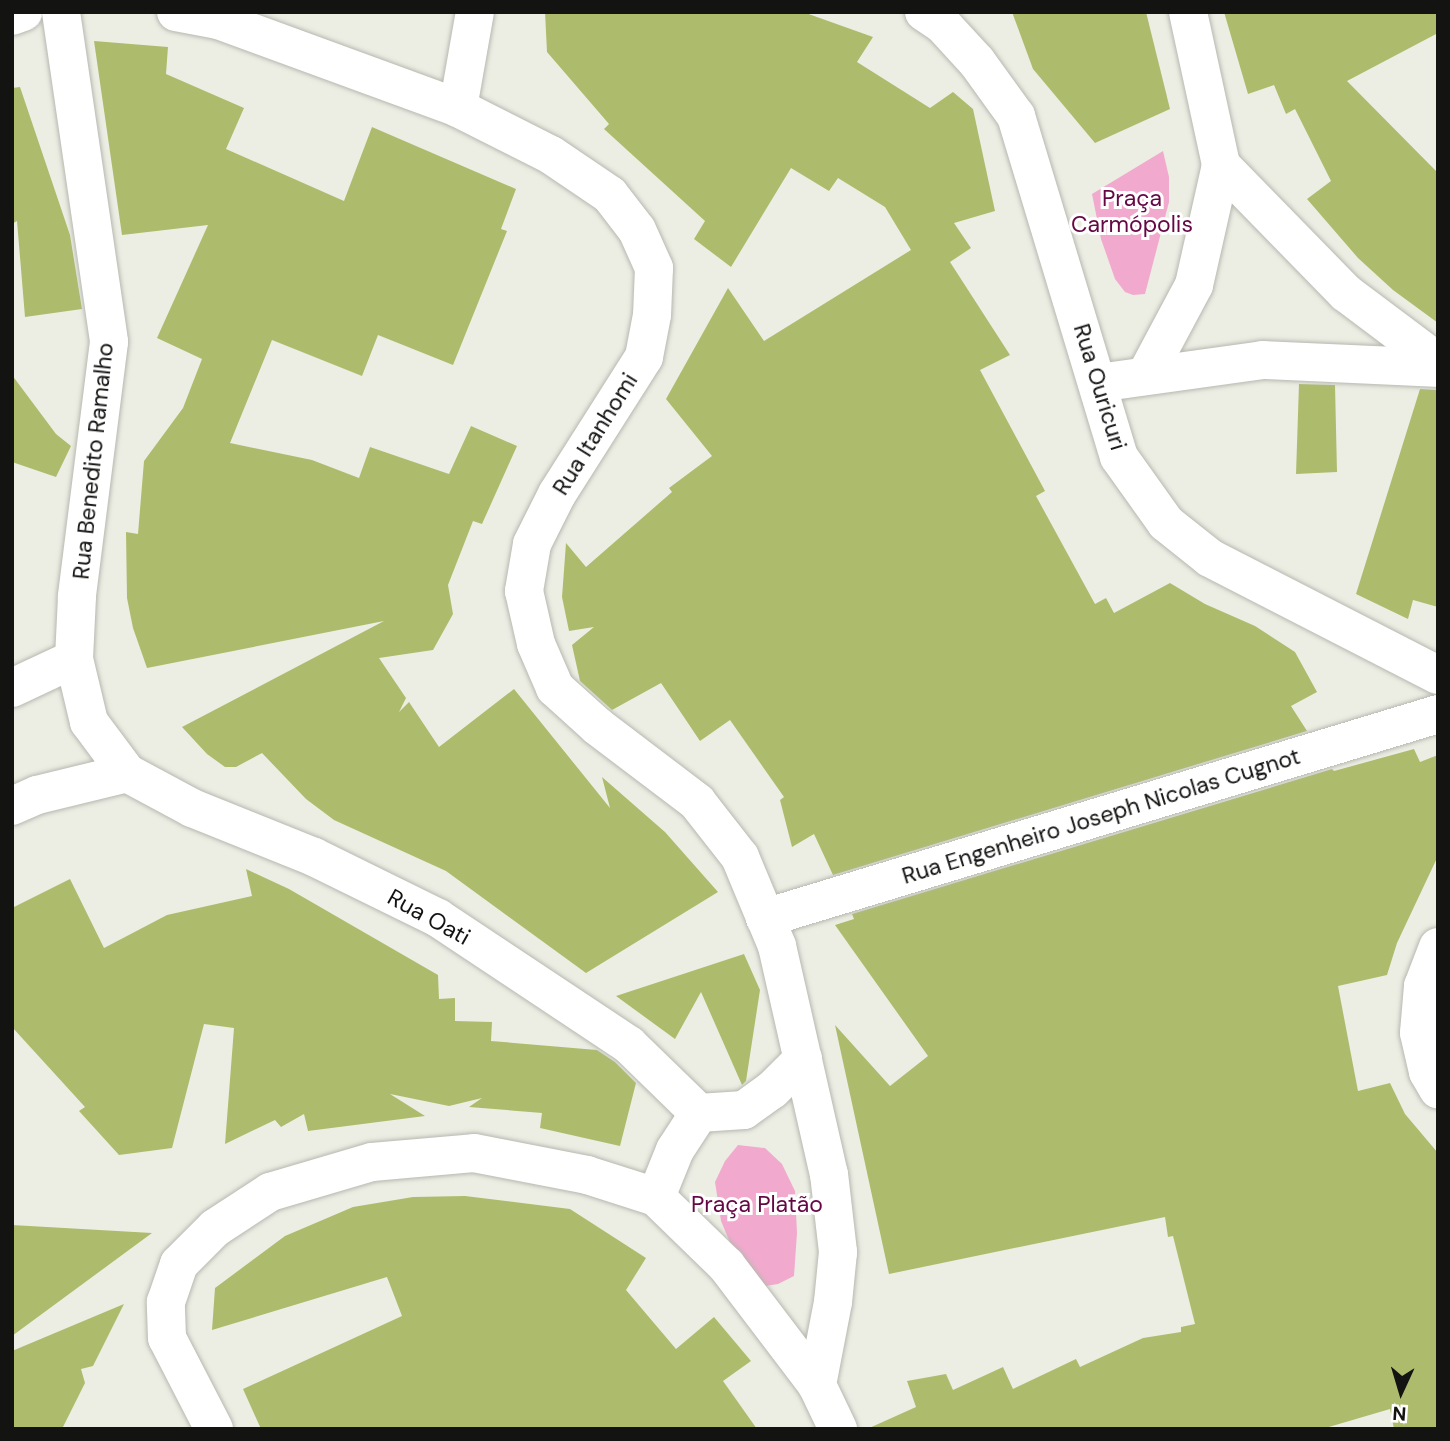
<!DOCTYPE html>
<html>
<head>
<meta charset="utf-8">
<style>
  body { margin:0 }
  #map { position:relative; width:1450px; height:1441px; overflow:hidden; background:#eceee4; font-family:"DM Sans",sans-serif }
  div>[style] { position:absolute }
  .green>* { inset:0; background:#f1aacd }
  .building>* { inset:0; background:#adbc6c }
  .roads { filter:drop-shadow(0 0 2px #b6b8af) drop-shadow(0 0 2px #b6b8af) }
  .minor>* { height:38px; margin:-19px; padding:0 19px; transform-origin:19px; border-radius:19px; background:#fff }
  .tertiary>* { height:38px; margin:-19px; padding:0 19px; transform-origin:19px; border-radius:19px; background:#fff }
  span { translate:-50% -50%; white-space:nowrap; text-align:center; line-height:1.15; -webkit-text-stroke:6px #fff; paint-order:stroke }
  .park-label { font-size:23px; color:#650744 }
  .street-label { font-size:23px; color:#131411 }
  .frame { position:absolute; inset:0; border:14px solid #131411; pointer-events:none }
  .north { position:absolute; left:1366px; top:1357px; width:70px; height:70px; -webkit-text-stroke:5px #fff; paint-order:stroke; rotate:184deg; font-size:19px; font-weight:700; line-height:28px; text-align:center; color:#131411 }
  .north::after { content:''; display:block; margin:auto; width:24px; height:32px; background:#131411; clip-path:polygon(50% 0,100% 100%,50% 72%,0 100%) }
</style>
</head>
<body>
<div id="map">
  <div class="green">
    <div style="clip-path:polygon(1163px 151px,1169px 177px,1169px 202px,1145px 294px,1133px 295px,1125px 292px,1115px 279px,1101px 239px,1092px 194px)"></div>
    <div style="clip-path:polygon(738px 1145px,765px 1148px,782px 1164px,795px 1191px,797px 1233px,794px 1276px,778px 1284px,759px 1287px,741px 1269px,721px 1221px,715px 1182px,725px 1161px)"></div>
  </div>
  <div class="building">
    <div style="clip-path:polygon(545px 12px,803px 12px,873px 37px,857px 62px,930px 108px,953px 92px,973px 109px,995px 211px,954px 223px,971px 248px,950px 262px,1010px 355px,980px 370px,1045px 491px,1036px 496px,1095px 604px,1106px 598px,1114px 613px,1170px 583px,1205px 604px,1255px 626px,1295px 652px,1317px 692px,1291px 706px,1307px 731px,833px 875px,814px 834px,792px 847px,780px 800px,784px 797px,730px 720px,700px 741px,661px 683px,612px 710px,580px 681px,572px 645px,594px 627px,569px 631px,562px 597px,566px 543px,586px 567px,672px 492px,669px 488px,712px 456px,666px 399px,728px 288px,764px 341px,911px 250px,885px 207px,838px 178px,829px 191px,791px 168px,731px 267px,694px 239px,705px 221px,604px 129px,609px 124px,547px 52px)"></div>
    <div style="clip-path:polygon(1012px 12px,1146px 12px,1170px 109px,1095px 143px,1033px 69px)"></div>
    <div style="clip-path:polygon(1224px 12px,1438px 12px,1438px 33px,1347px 81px,1438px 173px,1438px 323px,1393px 290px,1358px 258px,1307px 199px,1331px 181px,1295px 109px,1286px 114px,1274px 85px,1248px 94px)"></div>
    <div style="clip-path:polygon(94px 41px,168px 47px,166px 74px,244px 108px,226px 149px,344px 201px,372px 127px,516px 189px,501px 229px,507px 231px,453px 365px,378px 335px,362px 376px,272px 340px,230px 443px,312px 460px,359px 478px,370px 447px,449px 474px,471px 426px,517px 446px,482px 524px,473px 521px,448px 585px,453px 614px,433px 650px,379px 658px,406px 698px,399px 712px,409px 702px,439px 747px,514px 689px,610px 808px,602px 777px,665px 832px,718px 892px,586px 973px,446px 871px,334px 820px,306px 799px,262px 753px,236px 767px,225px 767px,207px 754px,182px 727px,384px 621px,147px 668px,133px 628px,127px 598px,126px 532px,138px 534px,144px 461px,183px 408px,202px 359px,157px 338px,208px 225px,122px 235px)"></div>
    <div style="clip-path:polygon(20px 87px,70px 235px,82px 309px,25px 317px,17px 221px,12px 224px,12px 88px)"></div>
    <div style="clip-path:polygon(12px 375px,56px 434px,71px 446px,56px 477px,12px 462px)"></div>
    <div style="clip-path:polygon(1299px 384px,1335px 385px,1337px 472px,1296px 474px)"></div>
    <div style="clip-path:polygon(1420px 389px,1438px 390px,1438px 607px,1413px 600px,1408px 619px,1356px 594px)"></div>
    <div style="clip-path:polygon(1414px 749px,1420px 762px,1438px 755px,1438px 856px,1397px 943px,1387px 975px,1338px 986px,1358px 1091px,1390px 1083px,1405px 1114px,1438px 1153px,1438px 1429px,1394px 1429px,1390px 1409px,1322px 1429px,867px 1429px,916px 1407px,907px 1381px,946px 1374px,953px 1390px,1003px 1367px,1013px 1389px,1076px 1359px,1080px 1367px,1143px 1338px,1181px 1332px,1181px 1327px,1195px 1324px,1173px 1236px,1168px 1237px,1165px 1217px,889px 1274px,835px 1025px,890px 1086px,928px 1056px,835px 925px,854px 919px,852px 914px,1332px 769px,1334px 771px)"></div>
    <div style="clip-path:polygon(246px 869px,289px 889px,438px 975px,439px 999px,455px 998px,455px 1021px,492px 1022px,491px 1041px,597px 1050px,615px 1062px,636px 1083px,620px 1146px,540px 1128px,542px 1113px,469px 1107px,482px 1098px,449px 1106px,390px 1094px,425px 1116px,308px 1131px,304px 1114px,281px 1127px,275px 1120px,225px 1144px,234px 1028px,204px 1024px,172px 1148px,119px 1155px,79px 1111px,85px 1107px,12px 1027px,12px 908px,70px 879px,104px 948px,167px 915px,252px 896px)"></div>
    <div style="clip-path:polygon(744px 954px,760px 990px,746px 1081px,742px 1085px,701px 992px,675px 1039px,616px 996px)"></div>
    <div style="clip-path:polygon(465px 1196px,570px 1209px,646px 1258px,626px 1290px,676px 1349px,714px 1317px,751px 1361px,723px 1381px,757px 1429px,261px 1429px,243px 1389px,402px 1316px,387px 1277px,212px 1330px,215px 1288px,285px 1236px,353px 1207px,413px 1197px)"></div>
    <div style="clip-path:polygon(12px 1225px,152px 1233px,12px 1336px)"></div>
    <div style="clip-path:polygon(124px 1304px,93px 1366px,81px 1369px,85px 1383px,62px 1429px,12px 1429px,12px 1351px)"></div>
  </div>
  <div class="roads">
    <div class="minor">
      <div style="left:61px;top:12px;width:333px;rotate:81.7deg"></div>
      <div style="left:109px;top:342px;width:257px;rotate:97.2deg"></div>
      <div style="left:77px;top:597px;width:62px;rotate:92.8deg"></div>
      <div style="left:74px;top:659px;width:65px;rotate:76.6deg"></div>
      <div style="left:89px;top:722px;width:64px;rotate:53.3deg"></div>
      <div style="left:127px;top:773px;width:74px;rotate:28.3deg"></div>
      <div style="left:192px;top:808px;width:131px;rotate:21.9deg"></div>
      <div style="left:314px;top:857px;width:138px;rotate:26.2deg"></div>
      <div style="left:438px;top:918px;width:229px;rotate:33.6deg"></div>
      <div style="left:629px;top:1045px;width:98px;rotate:44.2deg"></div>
      <div style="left:176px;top:12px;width:43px;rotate:10.8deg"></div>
      <div style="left:218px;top:20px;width:256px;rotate:20.1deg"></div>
      <div style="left:458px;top:108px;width:104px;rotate:26.8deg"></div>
      <div style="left:551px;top:155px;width:71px;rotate:34.1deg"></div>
      <div style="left:610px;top:195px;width:44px;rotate:52.4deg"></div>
      <div style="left:637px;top:230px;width:42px;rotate:65.9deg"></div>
      <div style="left:654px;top:268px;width:47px;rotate:92.4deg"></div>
      <div style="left:652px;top:315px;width:43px;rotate:100.8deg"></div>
      <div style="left:644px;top:357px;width:162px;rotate:122.4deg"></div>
      <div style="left:557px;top:494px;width:56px;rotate:116.6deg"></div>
      <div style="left:532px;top:544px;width:48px;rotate:99.7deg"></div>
      <div style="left:524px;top:591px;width:54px;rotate:77.2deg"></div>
      <div style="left:536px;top:644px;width:48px;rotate:66.6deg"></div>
      <div style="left:555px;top:688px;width:57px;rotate:42.1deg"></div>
      <div style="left:597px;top:726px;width:126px;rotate:37.2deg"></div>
      <div style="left:697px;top:802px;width:70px;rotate:52deg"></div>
      <div style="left:740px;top:857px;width:96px;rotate:67.4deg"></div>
      <div style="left:777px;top:946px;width:234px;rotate:77.2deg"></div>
      <div style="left:829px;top:1174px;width:79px;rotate:83.4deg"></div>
      <div style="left:838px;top:1252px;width:50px;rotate:95.7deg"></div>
      <div style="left:833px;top:1302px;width:85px;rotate:100.9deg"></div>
      <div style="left:924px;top:12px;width:23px;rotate:34deg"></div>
      <div style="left:943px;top:25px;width:50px;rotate:47.4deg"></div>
      <div style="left:977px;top:62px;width:67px;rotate:54.2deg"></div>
      <div style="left:1016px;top:116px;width:356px;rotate:73.2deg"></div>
      <div style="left:1119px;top:457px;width:81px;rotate:54.5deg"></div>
      <div style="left:1166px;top:523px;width:56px;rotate:38.5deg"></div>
      <div style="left:1210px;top:558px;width:256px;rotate:27.2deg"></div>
      <div style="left:12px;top:16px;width:12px;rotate:-20deg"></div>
      <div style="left:458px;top:108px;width:97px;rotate:-80deg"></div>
      <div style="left:1146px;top:375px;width:102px;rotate:-61.9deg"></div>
      <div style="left:1194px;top:285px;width:123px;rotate:-77.3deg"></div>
      <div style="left:1098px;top:383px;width:167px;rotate:-7.9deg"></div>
      <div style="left:1263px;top:360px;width:175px;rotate:2.6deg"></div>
      <div style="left:12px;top:688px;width:68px;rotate:-25.1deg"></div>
      <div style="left:12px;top:806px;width:27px;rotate:-24deg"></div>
      <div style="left:37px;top:795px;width:93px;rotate:-13.7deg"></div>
      <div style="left:765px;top:918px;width:703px;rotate:-16.86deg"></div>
      <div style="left:1438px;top:947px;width:42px;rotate:111deg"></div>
      <div style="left:1423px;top:986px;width:47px;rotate:94.9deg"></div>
      <div style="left:1419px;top:1033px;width:40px;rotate:77deg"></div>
      <div style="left:1428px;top:1072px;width:20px;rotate:60deg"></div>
      <div style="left:656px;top:1197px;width:51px;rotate:-68deg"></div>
      <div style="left:675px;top:1150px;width:44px;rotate:-57deg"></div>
      <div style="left:699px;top:1113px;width:45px;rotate:-3.8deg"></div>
      <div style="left:744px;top:1110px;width:34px;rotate:-36deg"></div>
      <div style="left:772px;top:1090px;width:44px;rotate:-45deg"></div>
      <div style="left:214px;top:1429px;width:102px;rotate:-117.3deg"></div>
      <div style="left:167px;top:1338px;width:36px;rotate:-92deg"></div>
      <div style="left:166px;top:1302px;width:40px;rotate:-71.1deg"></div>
      <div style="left:179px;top:1264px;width:51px;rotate:-45deg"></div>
      <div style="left:215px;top:1228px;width:66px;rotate:-33.2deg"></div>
      <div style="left:270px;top:1192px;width:106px;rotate:-16.4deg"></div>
      <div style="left:372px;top:1162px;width:102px;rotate:-5deg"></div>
      <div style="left:474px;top:1153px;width:115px;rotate:11deg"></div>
      <div style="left:587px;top:1175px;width:72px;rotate:17.7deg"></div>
      <div style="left:656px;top:1197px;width:98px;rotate:44.2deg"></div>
      <div style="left:726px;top:1265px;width:151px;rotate:52.8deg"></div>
      <div style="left:817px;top:1385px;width:49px;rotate:64.5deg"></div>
    </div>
    <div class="tertiary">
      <div style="left:1188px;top:12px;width:157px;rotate:77.8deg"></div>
      <div style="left:1221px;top:165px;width:179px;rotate:45.7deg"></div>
      <div style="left:1346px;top:293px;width:115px;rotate:36.9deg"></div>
    </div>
  </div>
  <div class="park-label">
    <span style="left:1132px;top:211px">Praça<br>Carmópolis</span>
    <span style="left:757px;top:1204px">Praça Platão</span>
  </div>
  <div class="street-label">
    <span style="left:1100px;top:387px;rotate:73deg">Rua Ouricuri</span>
    <span style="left:595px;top:434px;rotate:-58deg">Rua Itanhomi</span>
    <span style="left:93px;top:461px;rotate:-84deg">Rua Benedito Ramalho</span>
    <span style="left:1101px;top:816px;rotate:-17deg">Rua Engenheiro Joseph Nicolas Cugnot</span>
    <span style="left:429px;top:917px;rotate:29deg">Rua Oati</span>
  </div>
  <div class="frame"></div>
  <div class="north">N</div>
</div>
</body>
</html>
